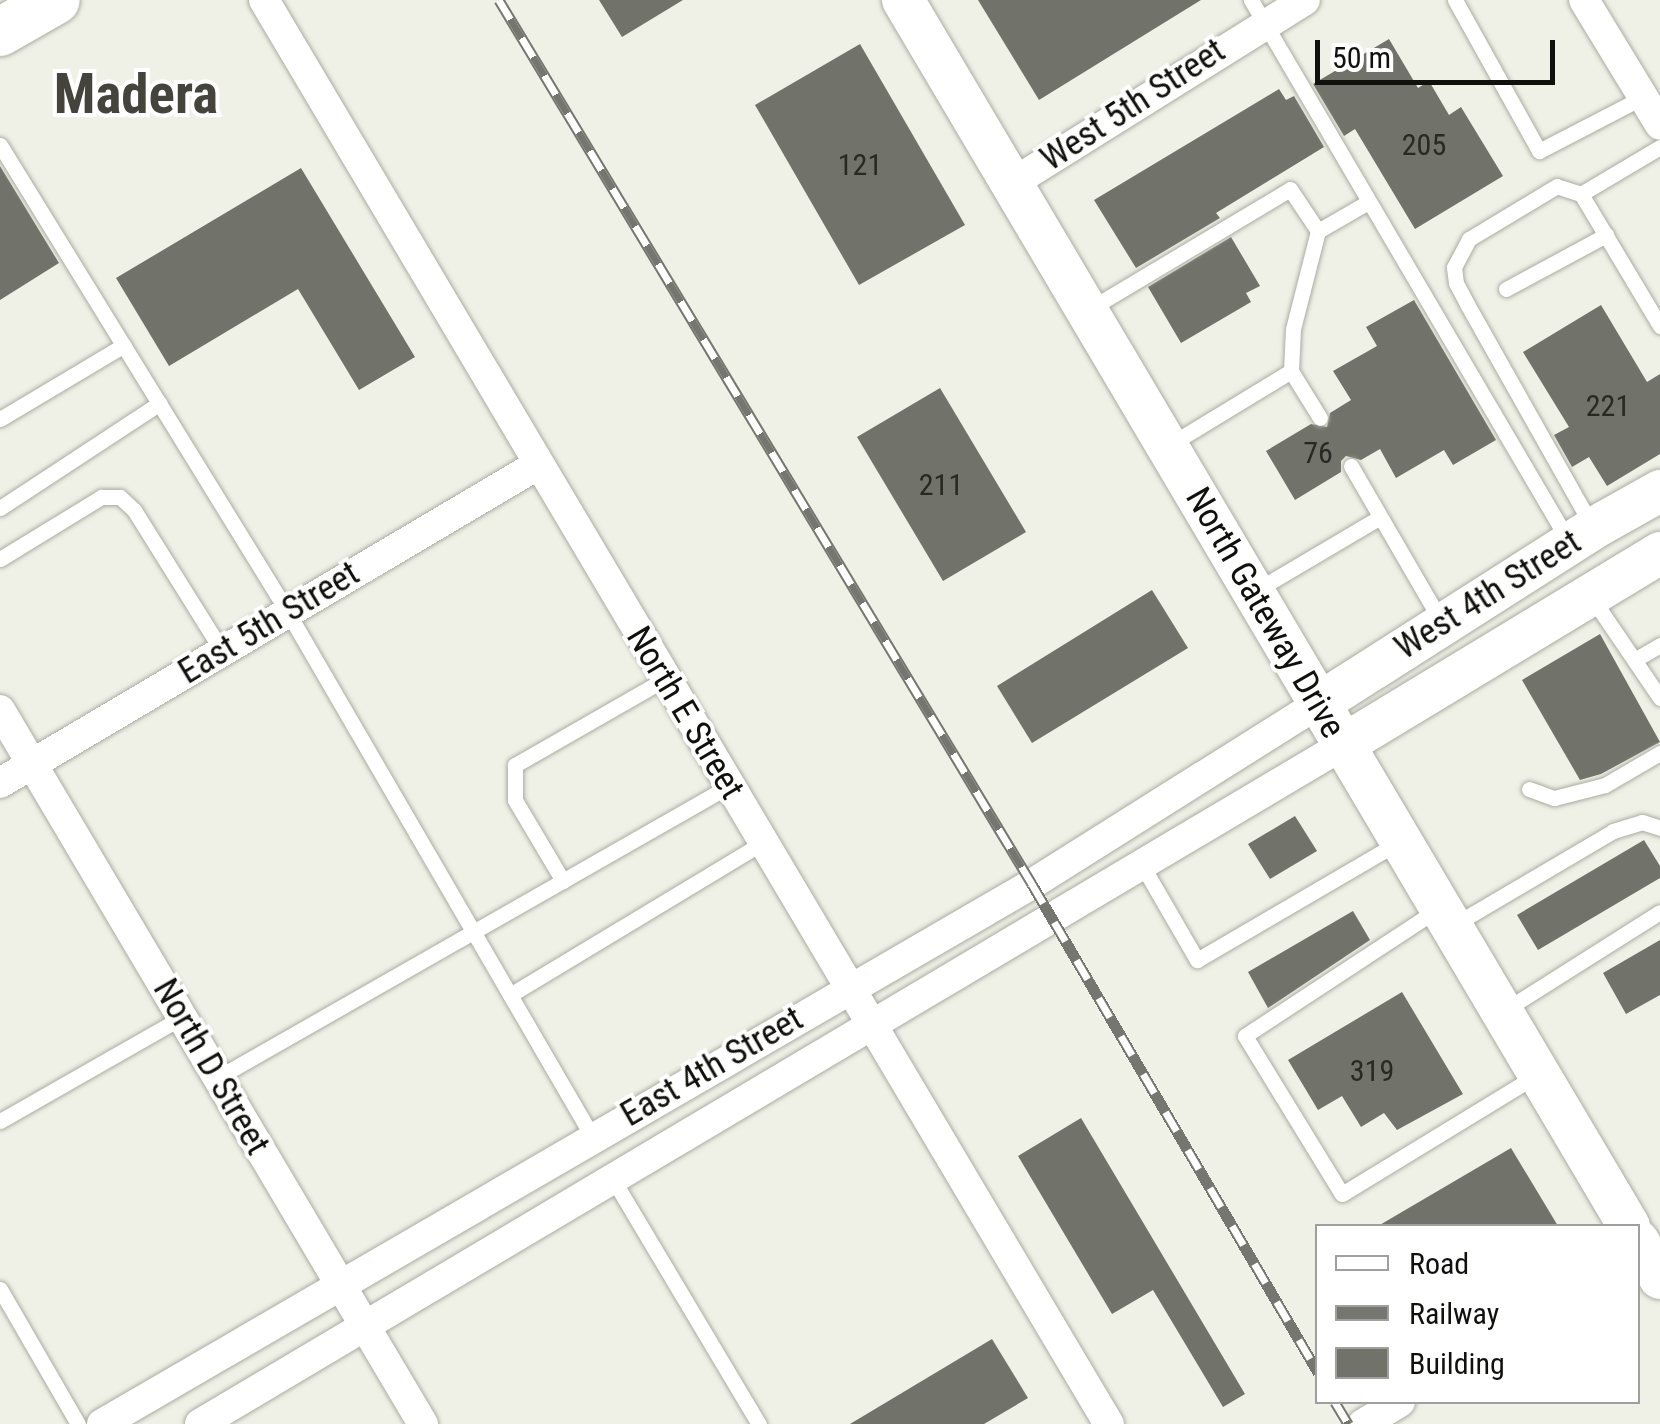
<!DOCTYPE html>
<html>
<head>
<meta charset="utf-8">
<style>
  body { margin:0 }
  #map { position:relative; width:1660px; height:1424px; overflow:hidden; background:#f0f1e6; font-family:"Roboto Condensed",sans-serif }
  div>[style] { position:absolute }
  .building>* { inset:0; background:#717269 }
  .roads { filter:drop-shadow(0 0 2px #ababa2) drop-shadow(0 0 2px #ababa2) }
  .service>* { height:15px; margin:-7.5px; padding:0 7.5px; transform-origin:7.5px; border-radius:7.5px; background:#fff }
  .minor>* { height:30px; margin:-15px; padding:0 15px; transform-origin:15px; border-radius:15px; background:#fff }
  .secondary>* { height:42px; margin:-21px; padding:0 21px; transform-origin:21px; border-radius:21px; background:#fff }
  .primary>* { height:48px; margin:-24px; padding:0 24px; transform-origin:24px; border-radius:24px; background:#fff }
  .rail>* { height:11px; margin-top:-5.5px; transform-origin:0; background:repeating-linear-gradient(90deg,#fff 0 22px,#75766f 0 44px); box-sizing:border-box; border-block:2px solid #75766f }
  span { translate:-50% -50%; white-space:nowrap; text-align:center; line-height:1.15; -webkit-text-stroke:8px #fff; paint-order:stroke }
  .number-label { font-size:30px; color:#282824 }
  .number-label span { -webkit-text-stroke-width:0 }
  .street-label { font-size:35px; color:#10100d }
  .town-label { font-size:55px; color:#44443c; font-weight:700 }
  .legend { position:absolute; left:1315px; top:1224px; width:325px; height:180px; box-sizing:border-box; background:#fff; border:2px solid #9f9f9e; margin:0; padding:12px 18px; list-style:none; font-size:30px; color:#10100d }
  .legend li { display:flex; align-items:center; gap:20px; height:50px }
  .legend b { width:50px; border:2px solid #9f9f9e }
  .scale { position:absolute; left:1315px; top:40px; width:240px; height:45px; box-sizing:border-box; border:5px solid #10100d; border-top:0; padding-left:12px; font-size:30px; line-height:35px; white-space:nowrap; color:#10100d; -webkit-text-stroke:8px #fff; paint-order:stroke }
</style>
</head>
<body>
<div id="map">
  <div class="building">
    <div style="clip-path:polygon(599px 0,683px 0,622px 37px)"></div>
    <div style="clip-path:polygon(978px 0,1201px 0,1039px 100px)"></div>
    <div style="clip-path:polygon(1389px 39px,1418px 88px,1429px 81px,1449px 115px,1461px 107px,1503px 176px,1415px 229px,1355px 129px,1344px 136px,1313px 84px)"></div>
    <div style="clip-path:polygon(860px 44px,965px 225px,859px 285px,755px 105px)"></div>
    <div style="clip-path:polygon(1279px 89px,1286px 100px,1294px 96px,1324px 147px,1216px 213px,1220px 218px,1136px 268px,1094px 200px)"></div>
    <div style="clip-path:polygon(0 166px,59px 263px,0 300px)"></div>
    <div style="clip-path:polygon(301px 168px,415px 357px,359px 390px,298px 289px,169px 366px,116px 278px)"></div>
    <div style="clip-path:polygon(1231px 237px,1260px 286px,1246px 293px,1251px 302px,1181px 343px,1148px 287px)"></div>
    <div style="clip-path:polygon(1414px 300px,1496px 440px,1453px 465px,1444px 450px,1396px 478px,1380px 449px,1361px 460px,1346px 456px,1341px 461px,1341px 472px,1295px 500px,1266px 451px,1311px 424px,1327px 427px,1330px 413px,1351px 400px,1333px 371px,1377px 346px,1366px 327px)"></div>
    <div style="clip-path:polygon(1601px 305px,1647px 382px,1660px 374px,1660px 454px,1607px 486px,1589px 457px,1572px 467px,1554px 435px,1569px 427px,1523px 352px)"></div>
    <div style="clip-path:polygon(940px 388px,1026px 532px,943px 581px,857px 437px)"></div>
    <div style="clip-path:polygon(1152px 590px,1188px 648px,1032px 743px,997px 686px)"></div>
    <div style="clip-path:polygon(1600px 634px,1660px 742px,1601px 774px,1580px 780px,1522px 680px)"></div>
    <div style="clip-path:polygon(1295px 816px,1317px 851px,1270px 879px,1248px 844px)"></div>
    <div style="clip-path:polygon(1644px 840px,1660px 866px,1660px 878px,1538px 950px,1517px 915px)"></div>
    <div style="clip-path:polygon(1353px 911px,1370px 940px,1268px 1008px,1248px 972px)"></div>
    <div style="clip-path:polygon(1660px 940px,1660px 995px,1626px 1014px,1603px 973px)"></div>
    <div style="clip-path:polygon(1402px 992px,1463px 1094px,1397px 1130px,1384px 1113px,1361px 1127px,1342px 1096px,1318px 1110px,1288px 1060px)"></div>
    <div style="clip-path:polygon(1081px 1118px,1245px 1394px,1223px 1407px,1153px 1290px,1112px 1314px,1018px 1156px)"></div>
    <div style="clip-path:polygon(1511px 1148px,1558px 1226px,1378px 1226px)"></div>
    <div style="clip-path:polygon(992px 1339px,1028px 1398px,984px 1424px,850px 1424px)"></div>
  </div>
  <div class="roads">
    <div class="service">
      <div style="left:1251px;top:0;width:626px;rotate:59.59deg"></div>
      <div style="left:1455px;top:0;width:173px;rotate:60.9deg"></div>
      <div style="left:1539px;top:151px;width:117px;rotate:-27.4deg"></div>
      <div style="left:0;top:145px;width:547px;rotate:58.37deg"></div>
      <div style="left:287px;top:611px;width:607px;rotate:59.85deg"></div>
      <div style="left:1660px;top:147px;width:92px;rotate:149.3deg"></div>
      <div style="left:1581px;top:194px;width:154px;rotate:59.1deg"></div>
      <div style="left:1581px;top:194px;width:25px;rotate:-162deg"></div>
      <div style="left:1557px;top:186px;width:103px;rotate:148.9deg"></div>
      <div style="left:1469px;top:239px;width:32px;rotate:118deg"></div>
      <div style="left:1454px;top:267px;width:16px;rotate:83deg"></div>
      <div style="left:1456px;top:283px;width:24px;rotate:62deg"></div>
      <div style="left:1467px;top:304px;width:255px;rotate:60.6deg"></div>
      <div style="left:1506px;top:289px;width:114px;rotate:-28.4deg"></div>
      <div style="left:1088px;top:310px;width:235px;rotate:-30.9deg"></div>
      <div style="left:1290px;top:189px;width:50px;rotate:56.3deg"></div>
      <div style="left:1318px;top:231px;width:58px;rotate:-30.1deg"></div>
      <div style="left:1291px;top:371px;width:42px;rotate:-87.3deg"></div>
      <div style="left:1293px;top:329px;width:101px;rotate:-75.7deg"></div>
      <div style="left:0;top:419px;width:144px;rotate:-30.8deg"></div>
      <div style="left:1171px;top:444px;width:140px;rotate:-31.3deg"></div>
      <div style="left:1291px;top:371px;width:55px;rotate:58.3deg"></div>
      <div style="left:1351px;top:466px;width:181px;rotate:59.9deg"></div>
      <div style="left:0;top:508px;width:191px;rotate:-33.3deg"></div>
      <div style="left:0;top:559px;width:119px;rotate:-31.5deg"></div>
      <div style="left:101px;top:497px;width:19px"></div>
      <div style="left:120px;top:497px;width:19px;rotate:43deg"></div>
      <div style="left:134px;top:510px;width:166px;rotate:58deg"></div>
      <div style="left:1255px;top:591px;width:145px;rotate:-30.6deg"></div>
      <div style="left:1592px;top:598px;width:121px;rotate:55.8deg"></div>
      <div style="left:1636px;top:659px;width:28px;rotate:-30deg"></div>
      <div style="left:1529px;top:789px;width:27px;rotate:20deg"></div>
      <div style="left:1554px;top:798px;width:53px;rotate:-14.3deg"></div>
      <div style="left:1605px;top:785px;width:64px;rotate:-30.2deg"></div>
      <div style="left:1142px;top:865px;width:110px;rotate:59.9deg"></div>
      <div style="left:1197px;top:960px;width:232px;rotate:-30.3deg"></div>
      <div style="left:563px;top:881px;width:94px;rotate:-120.7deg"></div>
      <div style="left:515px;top:800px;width:35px;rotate:-90deg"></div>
      <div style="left:515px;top:765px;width:173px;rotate:-29.8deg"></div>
      <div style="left:1438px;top:909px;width:231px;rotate:146.7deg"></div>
      <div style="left:1245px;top:1036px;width:185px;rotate:58.5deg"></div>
      <div style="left:1342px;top:1194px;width:226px;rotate:-31.4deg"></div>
      <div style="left:1452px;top:926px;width:187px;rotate:-30.5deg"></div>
      <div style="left:1613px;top:831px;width:30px;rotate:-17deg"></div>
      <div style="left:1642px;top:822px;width:19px;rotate:18deg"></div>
      <div style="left:510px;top:995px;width:294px;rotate:-31.1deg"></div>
      <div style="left:1505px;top:1010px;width:183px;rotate:-32.3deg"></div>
      <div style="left:217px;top:1078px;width:589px;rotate:-29.7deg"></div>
      <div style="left:0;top:1121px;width:210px;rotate:-29.7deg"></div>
      <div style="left:614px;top:1181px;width:283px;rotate:59.2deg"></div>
      <div style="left:0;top:1289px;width:156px;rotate:60deg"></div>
    </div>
    <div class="minor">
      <div style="left:264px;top:0;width:1656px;rotate:59.32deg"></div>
      <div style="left:1584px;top:0;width:146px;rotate:58.7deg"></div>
      <div style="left:1014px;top:182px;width:343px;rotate:-32deg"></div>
      <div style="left:0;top:710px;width:830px;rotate:59.36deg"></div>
      <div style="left:0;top:783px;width:626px;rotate:-30.62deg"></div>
      <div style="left:102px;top:1424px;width:1075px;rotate:-30.14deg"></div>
      <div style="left:1032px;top:884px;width:338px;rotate:-32.2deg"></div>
      <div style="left:200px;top:1424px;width:1329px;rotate:-30.71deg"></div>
      <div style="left:1363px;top:1424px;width:43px;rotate:-30.7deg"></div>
    </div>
    <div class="secondary">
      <div style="left:903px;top:0;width:1425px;rotate:59.37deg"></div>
      <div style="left:1318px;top:704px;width:327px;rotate:-32.5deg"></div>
      <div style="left:1594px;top:528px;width:76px;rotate:-29.3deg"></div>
      <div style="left:1343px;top:745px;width:371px;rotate:-31.2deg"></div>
      <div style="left:1638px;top:1241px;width:43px;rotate:59.3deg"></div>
    </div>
    <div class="primary">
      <div style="left:0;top:32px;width:64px;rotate:-29.7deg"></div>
    </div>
  </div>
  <div class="rail">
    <div style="left:499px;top:0;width:1032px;rotate:58.91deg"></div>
    <div style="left:1032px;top:884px;width:566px;rotate:59.63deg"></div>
    <div style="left:1335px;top:1402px;width:26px;rotate:59deg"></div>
  </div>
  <div class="number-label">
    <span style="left:1424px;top:145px">205</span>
    <span style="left:860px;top:165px">121</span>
    <span style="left:1608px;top:406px">221</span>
    <span style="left:1318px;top:453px">76</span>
    <span style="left:941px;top:485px">211</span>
    <span style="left:1372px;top:1071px">319</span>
  </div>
  <div class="street-label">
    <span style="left:1133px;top:105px;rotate:-33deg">West 5th Street</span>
    <span style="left:1488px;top:595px;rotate:-32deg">West 4th Street</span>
    <span style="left:1265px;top:613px;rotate:60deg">North Gateway Drive</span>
    <span style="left:269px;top:623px;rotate:-31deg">East 5th Street</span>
    <span style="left:685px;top:713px;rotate:59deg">North E Street</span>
    <span style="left:211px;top:1067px;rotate:60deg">North D Street</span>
    <span style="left:712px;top:1067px;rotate:-30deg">East 4th Street</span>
  </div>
  <div class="town-label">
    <span style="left:136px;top:95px">Madera</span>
  </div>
  <ul class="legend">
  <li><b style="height:12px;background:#fff"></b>Road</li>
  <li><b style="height:12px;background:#75766f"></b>Railway</li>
  <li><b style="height:28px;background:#717269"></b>Building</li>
  </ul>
  <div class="scale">50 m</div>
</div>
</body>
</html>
